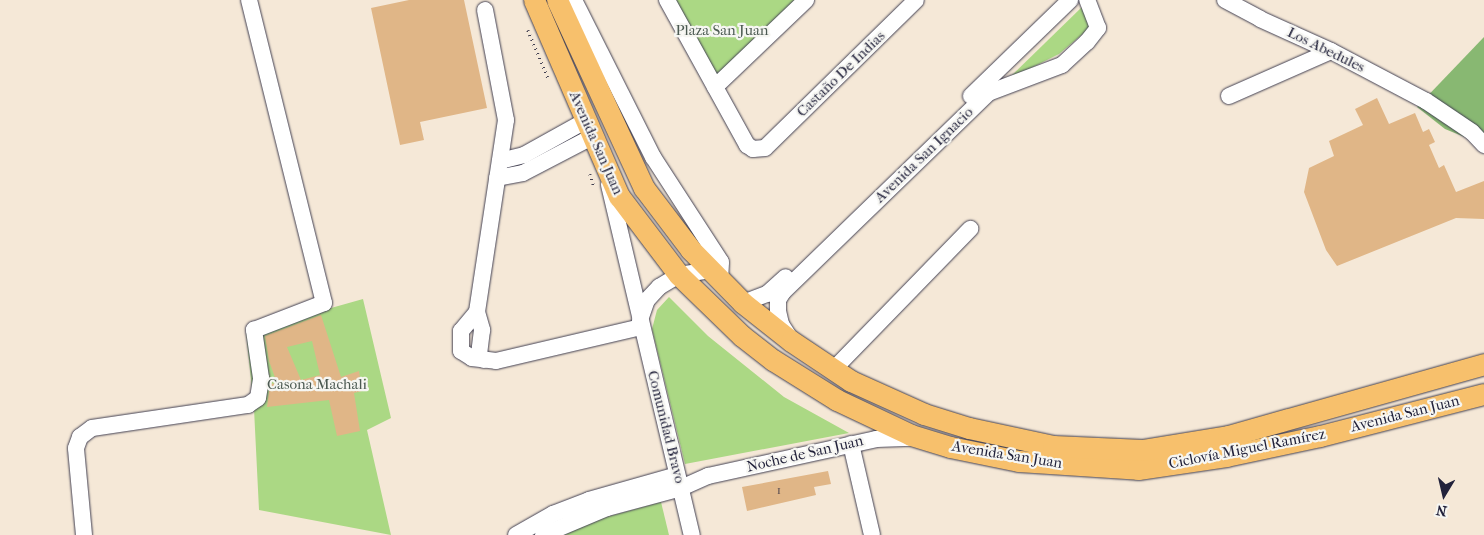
<!DOCTYPE html>
<html>
<head>
<meta charset="utf-8">
<style>
  body { margin:0 }
  #map { position:relative; width:1484px; height:535px; overflow:hidden; background:#f5e8d7; font-family:"IM FELL French Canon",serif }
  div>[style] { position:absolute }
  .green>* { inset:0; background:#abd884 }
  .forest>* { inset:0; background:#88b872 }
  .building>* { inset:0; background:#e0b687 }
  .path>* { height:2.5px; margin-top:-1.25px; transform-origin:0; background:repeating-linear-gradient(90deg,#424052 0 1px,transparent 0 5px) }
  .roads { filter:drop-shadow(0 0 1px #424052) drop-shadow(0 0 1px #424052) }
  .minor>* { height:16px; margin:-8px; padding:0 8px; transform-origin:8px; border-radius:8px; background:#fff }
  .major>* { height:21px; margin:-10.5px; padding:0 10.5px; transform-origin:10.5px; border-radius:10.5px; background:#f7c06c }
  span { translate:-50% -50%; white-space:nowrap; text-align:center; line-height:1.15; -webkit-text-stroke:4.5px #f6f6f2; paint-order:stroke }
  .number-label { font-size:12px; color:#52474e }
  .number-label span { -webkit-text-stroke-width:0 }
  .park-label { font-size:15px; color:#4b5951 }
  .street-label { font-size:15px; color:#22223b }
  .north { position:absolute; left:1419px; top:470px; width:50px; height:50px; -webkit-text-stroke:4px #f6f6f2; paint-order:stroke; rotate:189deg; font-size:14px; font-weight:700; line-height:20px; text-align:center; color:#22223b }
  .north::after { content:''; display:block; margin:auto; width:18px; height:22px; background:#22223b; clip-path:polygon(50% 0,100% 100%,50% 72%,0 100%) }
</style>
</head>
<body>
<div id="map">
  <div class="green">
    <div style="clip-path:polygon(670px 0,798px 0,717px 79px)"></div>
    <div style="clip-path:polygon(1083px 6px,1091px 27px,1059px 54px,1007px 80px)"></div>
    <div style="clip-path:polygon(669px 297px,708px 336px,784px 397px,849px 433px,685px 464px,652px 329px,657px 310px)"></div>
    <div style="clip-path:polygon(363px 299px,391px 418px,367px 430px,391px 535px,259px 510px,254px 409px,246px 332px)"></div>
    <div style="clip-path:polygon(661px 502px,669px 535px,558px 535px,599px 519px)"></div>
  </div>
  <div class="forest">
    <div style="clip-path:polygon(1484px 37px,1484px 145px,1445px 129px,1417px 107px)"></div>
  </div>
  <div class="building">
    <div style="clip-path:polygon(409px 0,464px 0,487px 108px,420px 122px,424px 140px,400px 145px,371px 8px)"></div>
    <div style="clip-path:polygon(1377px 98px,1389px 124px,1415px 113px,1423px 132px,1429px 129px,1435px 142px,1429px 145px,1439px 168px,1444px 165px,1456px 192px,1484px 181px,1484px 219px,1456px 218px,1337px 266px,1326px 250px,1304px 192px,1309px 168px,1334px 156px,1329px 141px,1363px 125px,1355px 109px)"></div>
    <div style="clip-path:polygon(evenodd,321px 315px,341px 377px,359px 371px,362px 391px,354px 393px,360px 431px,337px 436px,329px 400px,267px 407px,270px 384px,277px 383px,269px 361px,265px 336px,321px 315px,312px 341px,320px 375px,301px 380px,287px 347px,312px 341px)"></div>
    <div style="clip-path:polygon(828px 471px,831px 484px,814px 487px,816px 495px,747px 511px,742px 487px)"></div>
  </div>
  <div class="path">
    <div style="left:528px;top:30px;width:54px;rotate:67.2deg"></div>
    <div style="left:590px;top:174px;width:13px;rotate:72deg"></div>
  </div>
  <div class="roads">
    <div class="minor">
      <div style="left:574px;top:0;width:176px;rotate:63.3deg"></div>
      <div style="left:653px;top:157px;width:125px;rotate:57.1deg"></div>
      <div style="left:721px;top:262px;width:19px;rotate:93deg"></div>
      <div style="left:667px;top:0;width:166px;rotate:61.1deg"></div>
      <div style="left:747px;top:145px;width:7px;rotate:34deg"></div>
      <div style="left:753px;top:149px;width:12px;rotate:-5deg"></div>
      <div style="left:765px;top:148px;width:211px;rotate:-44.4deg"></div>
      <div style="left:1225px;top:0;width:40px;rotate:28deg"></div>
      <div style="left:1260px;top:19px;width:78px;rotate:24.3deg"></div>
      <div style="left:1331px;top:51px;width:107px;rotate:27.8deg"></div>
      <div style="left:1426px;top:101px;width:55px;rotate:34deg"></div>
      <div style="left:1472px;top:132px;width:18px;rotate:47deg"></div>
      <div style="left:485px;top:10px;width:112px;rotate:79.2deg"></div>
      <div style="left:506px;top:120px;width:194px;rotate:98.6deg"></div>
      <div style="left:477px;top:312px;width:25px;rotate:130deg"></div>
      <div style="left:461px;top:331px;width:20px;rotate:90deg"></div>
      <div style="left:461px;top:351px;width:13px;rotate:32deg"></div>
      <div style="left:472px;top:358px;width:24px;rotate:7deg"></div>
      <div style="left:496px;top:361px;width:149px;rotate:-13.2deg"></div>
      <div style="left:715px;top:87px;width:126px;rotate:-43.7deg"></div>
      <div style="left:971px;top:96px;width:138px;rotate:-44.1deg"></div>
      <div style="left:1229px;top:96px;width:111px;rotate:-23.8deg"></div>
      <div style="left:500px;top:161px;width:25px;rotate:-14deg"></div>
      <div style="left:524px;top:155px;width:70px;rotate:-29.1deg"></div>
      <div style="left:497px;top:178px;width:26px;rotate:-11deg"></div>
      <div style="left:523px;top:173px;width:78px;rotate:-27.6deg"></div>
      <div style="left:609px;top:185px;width:360px;rotate:76.7deg"></div>
      <div style="left:743px;top:303px;width:26px;rotate:-21deg"></div>
      <div style="left:767px;top:294px;width:25px;rotate:-42deg"></div>
      <div style="left:477px;top:312px;width:19px;rotate:74deg"></div>
      <div style="left:482px;top:330px;width:25px;rotate:97deg"></div>
      <div style="left:479px;top:355px;width:7px;rotate:45deg"></div>
      <div style="left:640px;top:320px;width:21px;rotate:-71deg"></div>
      <div style="left:647px;top:300px;width:18px;rotate:-47deg"></div>
      <div style="left:659px;top:287px;width:23px;rotate:-31deg"></div>
      <div style="left:679px;top:275px;width:30px;rotate:-9deg"></div>
      <div style="left:790px;top:338px;width:17px;rotate:-123deg"></div>
      <div style="left:781px;top:324px;width:13px;rotate:-103deg"></div>
      <div style="left:778px;top:311px;width:11px;rotate:-90deg"></div>
      <div style="left:778px;top:300px;width:9px;rotate:-58deg"></div>
      <div style="left:783px;top:292px;width:286px;rotate:-44.1deg"></div>
      <div style="left:988px;top:93px;width:79px;rotate:-20.7deg"></div>
      <div style="left:1062px;top:65px;width:34px;rotate:-43deg"></div>
      <div style="left:1087px;top:42px;width:18px;rotate:-52deg"></div>
      <div style="left:1098px;top:28px;width:30px;rotate:-111deg"></div>
      <div style="left:833px;top:370px;width:197px;rotate:-45.8deg"></div>
      <div style="left:851px;top:444px;width:93px;rotate:77deg"></div>
      <div style="left:84px;top:535px;width:87px;rotate:-95.3deg"></div>
      <div style="left:76px;top:448px;width:12px;rotate:-70deg"></div>
      <div style="left:80px;top:437px;width:15px;rotate:-37deg"></div>
      <div style="left:92px;top:428px;width:158px;rotate:-8.4deg"></div>
      <div style="left:248px;top:405px;width:12px;rotate:-35deg"></div>
      <div style="left:258px;top:398px;width:20px;rotate:-81deg"></div>
      <div style="left:261px;top:378px;width:49px;rotate:-98.3deg"></div>
      <div style="left:254px;top:330px;width:75px;rotate:-21.1deg"></div>
      <div style="left:324px;top:303px;width:312px;rotate:-103.9deg"></div>
      <div style="left:516px;top:535px;width:43px;rotate:-29.6deg"></div>
      <div style="left:553px;top:514px;width:39px;rotate:-21deg"></div>
      <div style="left:589px;top:500px;width:91px;rotate:-15.9deg"></div>
      <div style="left:543px;top:535px;width:69px;rotate:-22.9deg"></div>
      <div style="left:607px;top:508px;width:77px;rotate:-15.1deg"></div>
      <div style="left:681px;top:488px;width:30px;rotate:-24deg"></div>
      <div style="left:708px;top:476px;width:172px;rotate:-12.4deg"></div>
      <div style="left:876px;top:439px;width:36px;rotate:-2deg"></div>
    </div>
    <div class="major">
      <div style="left:534px;top:0;width:214px;rotate:66.6deg"></div>
      <div style="left:619px;top:196px;width:99px;rotate:52.8deg"></div>
      <div style="left:679px;top:275px;width:88px;rotate:44.1deg"></div>
      <div style="left:742px;top:336px;width:39px;rotate:38deg"></div>
      <div style="left:773px;top:360px;width:75px;rotate:32deg"></div>
      <div style="left:837px;top:400px;width:82px;rotate:25.3deg"></div>
      <div style="left:911px;top:435px;width:41px;rotate:17.1deg"></div>
      <div style="left:950px;top:447px;width:70px;rotate:11.5deg"></div>
      <div style="left:1019px;top:461px;width:119px;rotate:3.8deg"></div>
      <div style="left:1138px;top:469px;width:89px;rotate:-8.4deg"></div>
      <div style="left:1226px;top:456px;width:96px;rotate:-12deg"></div>
      <div style="left:1320px;top:436px;width:169px;rotate:-14.4deg"></div>
      <div style="left:557px;top:0;width:207px;rotate:65.2deg"></div>
      <div style="left:644px;top:188px;width:78px;rotate:52.8deg"></div>
      <div style="left:691px;top:250px;width:74px;rotate:45.5deg"></div>
      <div style="left:743px;top:303px;width:61px;rotate:38.4deg"></div>
      <div style="left:791px;top:341px;width:72px;rotate:33.7deg"></div>
      <div style="left:851px;top:381px;width:80px;rotate:24.3deg"></div>
      <div style="left:924px;top:414px;width:47px;rotate:17.3deg"></div>
      <div style="left:969px;top:428px;width:86px;rotate:12.1deg"></div>
      <div style="left:1053px;top:446px;width:89px;rotate:2.6deg"></div>
      <div style="left:1142px;top:450px;width:87px;rotate:-9.2deg"></div>
      <div style="left:1228px;top:436px;width:266px;rotate:-15.7deg"></div>
    </div>
  </div>
  <div class="number-label">
    <span style="left:779px;top:491px">1</span>
  </div>
  <div class="park-label">
    <span style="left:722px;top:31px">Plaza San Juan</span>
    <span style="left:317px;top:385px">Casona Machali</span>
  </div>
  <div class="street-label">
    <span style="left:1326px;top:50px;rotate:26deg">Los Abedules</span>
    <span style="left:841px;top:74px;rotate:-44deg">Castaño De Indias</span>
    <span style="left:596px;top:143px;rotate:66deg">Avenida San Juan</span>
    <span style="left:924px;top:155px;rotate:-44deg">Avenida San Ignacio</span>
    <span style="left:1405px;top:414px;rotate:-14deg">Avenida San Juan</span>
    <span style="left:666px;top:427px;rotate:76deg">Comunidad Bravo</span>
    <span style="left:1247px;top:449px;rotate:-11deg">Ciclovía Miguel Ramírez</span>
    <span style="left:805px;top:454px;rotate:-13deg">Noche de San Juan</span>
    <span style="left:1007px;top:455px;rotate:9deg">Avenida San Juan</span>
  </div>
  <div class="north">N</div>
</div>
</body>
</html>
